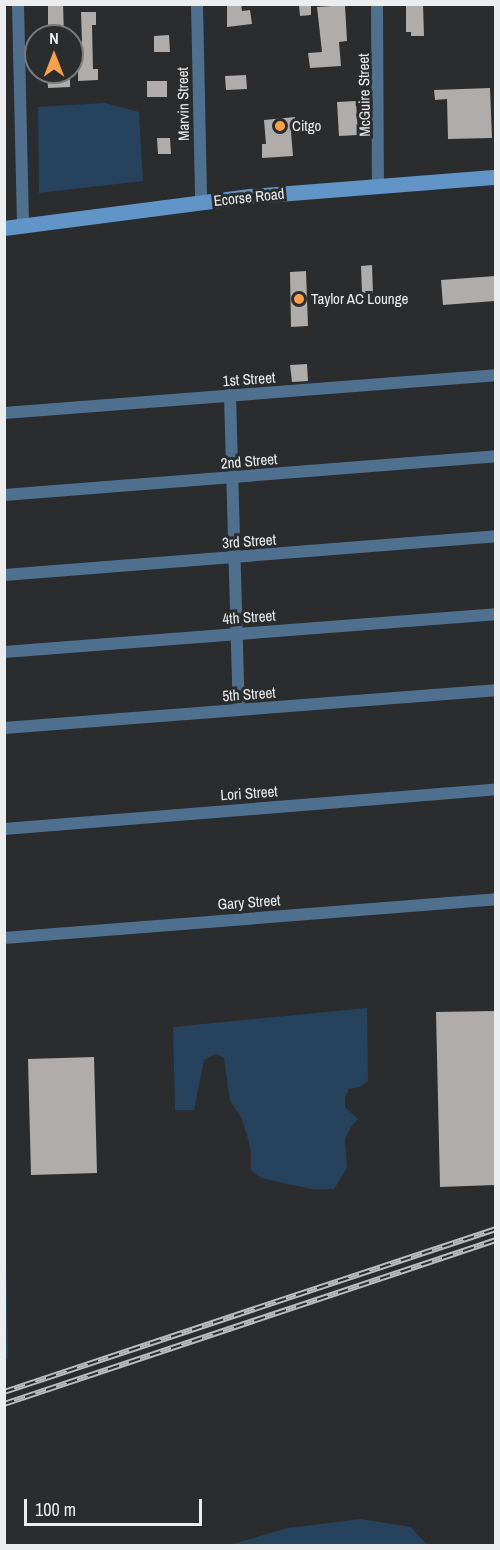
<!DOCTYPE html>
<html>
<head>
<meta charset="utf-8">
<style>
  body { margin:0 }
  #map { position:relative; width:500px; height:1550px; overflow:hidden; background:#2a2c2e; font-family:"Archivo Narrow",sans-serif }
  div>[style] { position:absolute }
  .green>* { inset:0; background:#27425d }
  .building>* { inset:0; background:#afacaa }
  .minor>* { height:12px; margin:-6px; padding:0 6px; transform-origin:6px; border-radius:6px; background:#50708f }
  .secondary>* { height:15px; margin:-7.5px; padding:0 7.5px; transform-origin:7.5px; border-radius:7.5px; background:#6195c8 }
  .rail>* { height:6px; margin-top:-3px; transform-origin:0; background:repeating-linear-gradient(90deg,#2a2c2e 0 11px,#babcbd 0 22px); box-sizing:border-box; border-block:2px solid #babcbd }
  .dots>* { width:16px; height:16px; translate:-50% -50%; box-sizing:border-box; border:3px solid #2a2c2e; border-radius:50% }
  span { translate:-50% -50%; white-space:nowrap; text-align:center; line-height:1.15; -webkit-text-stroke:6px #2a2c2e; paint-order:stroke }
  .street-label { font-size:15px; color:#ebedee }
  .poi-label { font-size:15px; color:#ebedee }
  .left { translate:0 -50%; text-align:left }
  .frame { position:absolute; inset:0; border:6px solid #ebedee; pointer-events:none }
  .north { position:absolute; left:24px; top:24px; width:60px; height:60px; box-sizing:border-box; background:#2a2c2e; border:2px solid #77797b; border-radius:50%; rotate:0deg; font-size:16px; font-weight:700; line-height:24px; text-align:center; color:#ebedee }
  .north::after { content:''; display:block; margin:auto; width:21px; height:27px; background:#f8a04b; clip-path:polygon(50% 0,100% 100%,50% 72%,0 100%) }
  .scale { position:absolute; left:24px; top:1499px; width:178px; height:27px; box-sizing:border-box; border:3px solid #ebedee; border-top:0; padding-left:8px; font-size:18px; line-height:21px; white-space:nowrap; color:#ebedee; -webkit-text-stroke:4px #2a2c2e; paint-order:stroke }
</style>
</head>
<body>
<div id="map">
  <div class="green">
    <div style="clip-path:polygon(105px 103px,139px 112px,143px 181px,39px 193px,38px 107px)"></div>
    <div style="clip-path:polygon(367px 1008px,368px 1081px,360px 1087px,349px 1089px,345px 1097px,345px 1107px,358px 1119px,352px 1125px,345px 1139px,347px 1168px,334px 1189px,311px 1189px,261px 1178px,251px 1170px,251px 1152px,247px 1135px,241px 1117px,230px 1101px,224px 1058px,216px 1054px,204px 1060px,194px 1110px,175px 1110px,173px 1027px)"></div>
    <div style="clip-path:polygon(5px 1208px,8px 1358px,5px 1359px,4px 1359px)"></div>
    <div style="clip-path:polygon(360px 1519px,411px 1527px,427px 1545px,229px 1545px,288px 1528px)"></div>
  </div>
  <div class="building">
    <div style="clip-path:polygon(48px 4px,63px 4px,64px 36px,48px 36px)"></div>
    <div style="clip-path:polygon(227px 4px,241px 4px,242px 11px,250px 10px,252px 24px,227px 27px)"></div>
    <div style="clip-path:polygon(311px 4px,311px 15px,300px 16px,299px 5px)"></div>
    <div style="clip-path:polygon(406px 4px,423px 4px,424px 36px,411px 36px,411px 32px,406px 32px)"></div>
    <div style="clip-path:polygon(345px 5px,347px 41px,339px 42px,341px 66px,310px 68px,308px 53px,322px 52px,317px 7px)"></div>
    <div style="clip-path:polygon(81px 12px,96px 12px,96px 25px,92px 25px,93px 69px,98px 69px,98px 80px,78px 81px,78px 42px,82px 42px)"></div>
    <div style="clip-path:polygon(169px 35px,170px 52px,154px 52px,154px 36px)"></div>
    <div style="clip-path:polygon(70px 73px,70px 87px,48px 88px,47px 74px)"></div>
    <div style="clip-path:polygon(246px 75px,247px 89px,226px 90px,225px 76px)"></div>
    <div style="clip-path:polygon(147px 81px,167px 81px,167px 97px,147px 97px)"></div>
    <div style="clip-path:polygon(490px 88px,492px 138px,448px 139px,447px 99px,435px 100px,434px 90px)"></div>
    <div style="clip-path:polygon(356px 101px,358px 135px,339px 136px,337px 102px)"></div>
    <div style="clip-path:polygon(295px 117px,296px 131px,291px 132px,293px 156px,262px 158px,262px 144px,266px 144px,264px 120px)"></div>
    <div style="clip-path:polygon(157px 138px,170px 138px,171px 154px,158px 154px)"></div>
    <div style="clip-path:polygon(372px 265px,373px 293px,362px 293px,361px 266px)"></div>
    <div style="clip-path:polygon(306px 271px,308px 326px,291px 327px,290px 272px)"></div>
    <div style="clip-path:polygon(495px 276px,495px 301px,443px 305px,441px 280px)"></div>
    <div style="clip-path:polygon(307px 364px,308px 381px,292px 382px,290px 365px)"></div>
    <div style="clip-path:polygon(495px 1011px,495px 1185px,440px 1187px,436px 1012px)"></div>
    <div style="clip-path:polygon(94px 1057px,97px 1173px,31px 1175px,28px 1059px)"></div>
  </div>
  <div class="minor">
    <div style="left:18px;top:4px;width:221px;rotate:88.7deg"></div>
    <div style="left:197px;top:4px;width:198px;rotate:88.8deg"></div>
    <div style="left:377px;top:4px;width:181px;rotate:89.7deg"></div>
    <div style="left:230px;top:395px;width:315px;rotate:88.4deg"></div>
    <div style="left:4px;top:413px;width:493px;rotate:-4.4deg"></div>
    <div style="left:4px;top:495px;width:494px;rotate:-4.5deg"></div>
    <div style="left:4px;top:575px;width:494px;rotate:-4.5deg"></div>
    <div style="left:4px;top:652px;width:493px;rotate:-4.4deg"></div>
    <div style="left:4px;top:728px;width:493px;rotate:-4.4deg"></div>
    <div style="left:4px;top:829px;width:494px;rotate:-4.6deg"></div>
    <div style="left:4px;top:938px;width:494px;rotate:-4.5deg"></div>
  </div>
  <div class="secondary">
    <div style="left:4px;top:228px;width:250px;rotate:-7.4deg"></div>
    <div style="left:252px;top:196px;width:245px;rotate:-4.5deg"></div>
  </div>
  <div class="rail">
    <div style="left:4px;top:1392px;width:518px;rotate:-18.33deg"></div>
    <div style="left:4px;top:1404px;width:519px;rotate:-18.43deg"></div>
  </div>
  <div class="dots">
    <div style="left:280px;top:126px;background:#f8a04b"></div>
    <div style="left:299px;top:299px;background:#f8a04b"></div>
  </div>
  <div class="street-label">
    <span style="left:364px;top:95px;rotate:-91deg">McGuire Street</span>
    <span style="left:183px;top:104px;rotate:-91deg">Marvin Street</span>
    <span style="left:249px;top:197px;rotate:-6deg">Ecorse Road</span>
    <span style="left:249px;top:379px;rotate:-4deg">1st Street</span>
    <span style="left:249px;top:461px;rotate:-5deg">2nd Street</span>
    <span style="left:249px;top:541px;rotate:-4deg">3rd Street</span>
    <span style="left:249px;top:617px;rotate:-4deg">4th Street</span>
    <span style="left:249px;top:694px;rotate:-4deg">5th Street</span>
    <span style="left:249px;top:793px;rotate:-4deg">Lori Street</span>
    <span style="left:249px;top:902px;rotate:-4deg">Gary Street</span>
  </div>
  <div class="poi-label">
    <span class="left" style="left:292px;top:126px">Citgo</span>
    <span class="left" style="left:311px;top:299px">Taylor AC Lounge</span>
  </div>
  <div class="frame"></div>
  <div class="north">N</div>
  <div class="scale">100 m</div>
</div>
</body>
</html>
